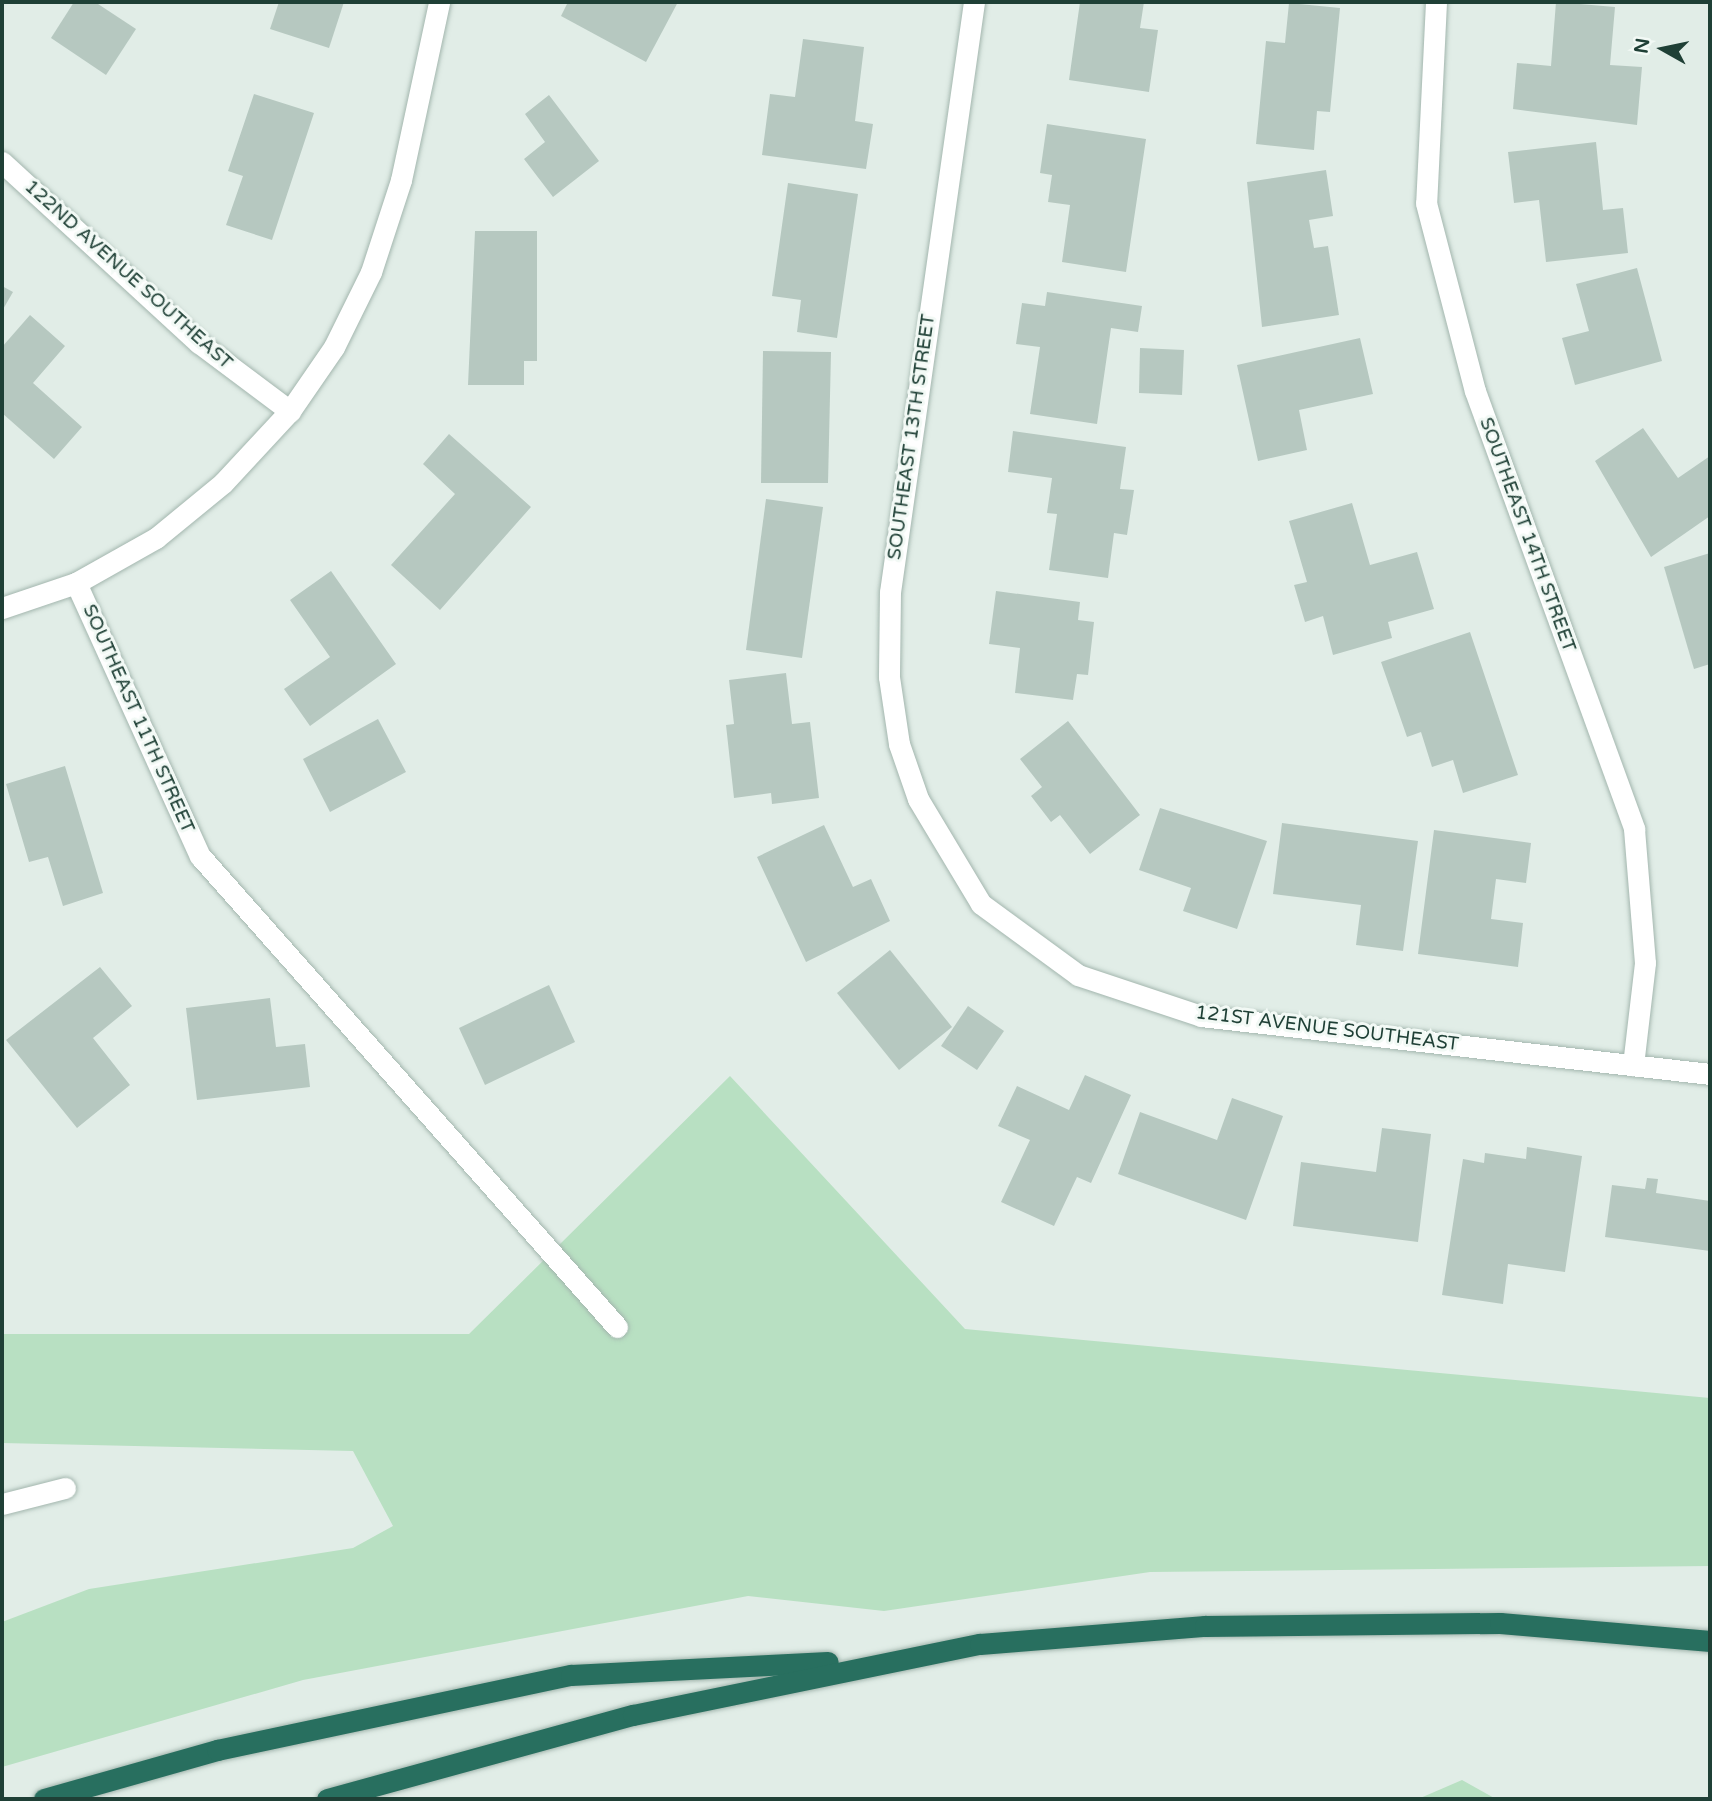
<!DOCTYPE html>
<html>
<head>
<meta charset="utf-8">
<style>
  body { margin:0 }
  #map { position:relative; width:1712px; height:1801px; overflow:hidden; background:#e1ede7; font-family:"Varela Round",sans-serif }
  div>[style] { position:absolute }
  .green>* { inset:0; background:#b8e0c2 }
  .building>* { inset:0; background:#b6c8c0 }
  .roads { filter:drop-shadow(0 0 2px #a3b6ae) drop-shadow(0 0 2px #a3b6ae) }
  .lane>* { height:21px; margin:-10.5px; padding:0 10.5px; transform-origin:10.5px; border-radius:10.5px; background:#fff }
  .street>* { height:21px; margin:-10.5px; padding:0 10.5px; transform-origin:10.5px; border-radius:10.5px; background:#fff }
  .secondary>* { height:21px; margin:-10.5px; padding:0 10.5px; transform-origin:10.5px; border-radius:10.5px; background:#fff }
  .highway>* { height:21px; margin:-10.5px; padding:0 10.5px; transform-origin:10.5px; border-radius:10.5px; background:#286f5f }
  span { translate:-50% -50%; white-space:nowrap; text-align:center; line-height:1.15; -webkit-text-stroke:6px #f2f9f5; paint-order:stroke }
  .street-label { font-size:19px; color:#1f4036 }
  .frame { position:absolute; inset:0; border:4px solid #1f4036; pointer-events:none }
  .north { position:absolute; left:1628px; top:14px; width:70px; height:70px; -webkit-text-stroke:5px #f2f9f5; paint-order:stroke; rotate:279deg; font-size:19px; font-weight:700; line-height:28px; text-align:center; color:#1f4036 }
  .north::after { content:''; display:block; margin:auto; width:24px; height:32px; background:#1f4036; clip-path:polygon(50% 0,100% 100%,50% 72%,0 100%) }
</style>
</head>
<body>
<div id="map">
  <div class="green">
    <div style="clip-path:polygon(730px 1076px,965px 1329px,1710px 1398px,1710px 1566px,1150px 1572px,884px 1611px,748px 1596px,303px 1680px,2px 1767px,2px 1622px,89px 1589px,353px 1548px,393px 1526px,353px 1451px,2px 1443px,2px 1334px,469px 1334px)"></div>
    <div style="clip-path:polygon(1462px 1780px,1496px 1799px,1418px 1799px)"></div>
  </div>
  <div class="building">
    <div style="clip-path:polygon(74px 2px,95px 2px,136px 29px,106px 75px,51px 38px)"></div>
    <div style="clip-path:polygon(279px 2px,344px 2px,329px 48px,270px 29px)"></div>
    <div style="clip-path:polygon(568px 2px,678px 2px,646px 62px,561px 16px)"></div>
    <div style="clip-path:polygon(1080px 2px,1144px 2px,1140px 28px,1158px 30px,1149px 92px,1069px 80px)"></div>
    <div style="clip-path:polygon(1556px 2px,1615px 7px,1610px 65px,1642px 67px,1637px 125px,1513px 109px,1517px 63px,1551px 66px)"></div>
    <div style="clip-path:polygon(1289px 3px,1340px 8px,1330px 112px,1317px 111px,1314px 150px,1256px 144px,1266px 41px,1285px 43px)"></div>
    <div style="clip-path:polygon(803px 39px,864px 47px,855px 121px,873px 124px,866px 169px,762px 155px,770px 94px,795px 97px)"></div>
    <div style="clip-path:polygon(254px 94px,314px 113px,272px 240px,226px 225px,243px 176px,228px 171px)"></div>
    <div style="clip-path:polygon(549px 95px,599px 161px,553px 197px,524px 159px,545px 142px,525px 114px)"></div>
    <div style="clip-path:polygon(1047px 124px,1146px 139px,1126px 272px,1062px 262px,1070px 205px,1048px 202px,1052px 175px,1040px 173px)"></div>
    <div style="clip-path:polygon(1596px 142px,1603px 210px,1623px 208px,1628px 253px,1546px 262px,1539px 200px,1514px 203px,1508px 152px)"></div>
    <div style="clip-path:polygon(1326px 170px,1333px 216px,1309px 220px,1314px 248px,1328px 246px,1339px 315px,1262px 327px,1247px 182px)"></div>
    <div style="clip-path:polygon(788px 183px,858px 194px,837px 338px,797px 332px,801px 300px,772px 296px)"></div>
    <div style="clip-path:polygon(475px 231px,537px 231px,537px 361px,524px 361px,524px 385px,468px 385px)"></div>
    <div style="clip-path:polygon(1637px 268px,1662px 361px,1575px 385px,1562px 338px,1589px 331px,1576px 284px)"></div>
    <div style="clip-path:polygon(2px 286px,13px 292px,2px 311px)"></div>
    <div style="clip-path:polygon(1047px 292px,1142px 306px,1138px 332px,1111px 328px,1097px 424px,1030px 414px,1040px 347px,1016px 344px,1022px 303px,1045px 306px)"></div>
    <div style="clip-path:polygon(30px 315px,65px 346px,33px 383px,82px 427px,54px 459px,2px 413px,2px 347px)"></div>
    <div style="clip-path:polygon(1360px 338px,1373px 394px,1299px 410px,1307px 450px,1258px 461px,1237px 365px)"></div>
    <div style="clip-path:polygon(1140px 348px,1184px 350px,1182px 395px,1139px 393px)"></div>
    <div style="clip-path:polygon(763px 351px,831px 352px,828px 483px,761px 483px)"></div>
    <div style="clip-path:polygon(1643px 428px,1678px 478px,1710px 456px,1710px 516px,1651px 557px,1595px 461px)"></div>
    <div style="clip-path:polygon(1013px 431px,1126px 447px,1120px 489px,1134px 490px,1127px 535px,1114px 533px,1108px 578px,1049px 570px,1057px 514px,1047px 513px,1052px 478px,1008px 472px)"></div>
    <div style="clip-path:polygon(449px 434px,531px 507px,440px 610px,391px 565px,455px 494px,423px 464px)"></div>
    <div style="clip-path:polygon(766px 499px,823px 507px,802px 658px,746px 650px)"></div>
    <div style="clip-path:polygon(1352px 503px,1370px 565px,1417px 552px,1434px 609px,1388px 622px,1392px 638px,1333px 655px,1323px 616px,1305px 622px,1294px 585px,1307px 582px,1289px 521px)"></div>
    <div style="clip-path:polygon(1710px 553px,1710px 664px,1694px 669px,1664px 567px)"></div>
    <div style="clip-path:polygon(331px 571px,396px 664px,310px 726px,284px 689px,330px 657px,290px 600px)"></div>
    <div style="clip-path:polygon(996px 591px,1080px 602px,1078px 620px,1094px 622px,1088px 675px,1077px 674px,1073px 700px,1015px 693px,1020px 648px,989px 644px)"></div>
    <div style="clip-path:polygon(1470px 632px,1518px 775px,1463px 793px,1453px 760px,1432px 767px,1421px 732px,1407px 737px,1381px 662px)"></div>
    <div style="clip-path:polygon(786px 673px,792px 724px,810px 722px,819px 798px,772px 804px,771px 793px,734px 798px,726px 725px,734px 724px,729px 680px)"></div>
    <div style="clip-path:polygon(378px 719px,406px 772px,330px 812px,303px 759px)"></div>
    <div style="clip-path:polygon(1068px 721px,1140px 815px,1090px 854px,1060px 815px,1051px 822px,1031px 796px,1042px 787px,1020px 759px)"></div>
    <div style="clip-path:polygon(65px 766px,103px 893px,63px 906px,48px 857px,29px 862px,6px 784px)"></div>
    <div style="clip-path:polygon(1160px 808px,1267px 841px,1237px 929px,1183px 911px,1191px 888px,1139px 870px)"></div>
    <div style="clip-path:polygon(1282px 823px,1418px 841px,1403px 951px,1356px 945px,1361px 905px,1273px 894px)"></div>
    <div style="clip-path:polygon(824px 825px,853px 887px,871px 879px,890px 921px,806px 962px,757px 857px)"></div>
    <div style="clip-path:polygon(1434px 830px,1531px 843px,1526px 883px,1496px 879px,1491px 919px,1523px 923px,1518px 967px,1418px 954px)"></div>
    <div style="clip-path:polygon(890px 950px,952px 1027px,899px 1070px,837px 993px)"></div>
    <div style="clip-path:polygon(100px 967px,132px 1006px,93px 1038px,130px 1085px,77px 1128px,6px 1040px)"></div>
    <div style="clip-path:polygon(549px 985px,575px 1042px,485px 1085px,459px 1028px)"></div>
    <div style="clip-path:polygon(270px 998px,276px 1047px,305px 1044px,310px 1087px,197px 1100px,186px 1008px)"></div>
    <div style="clip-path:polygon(968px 1006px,1004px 1031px,977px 1070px,941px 1046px)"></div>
    <div style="clip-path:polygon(1085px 1075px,1131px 1095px,1091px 1183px,1077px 1177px,1054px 1226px,1001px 1202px,1030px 1140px,998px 1126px,1017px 1086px,1069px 1110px)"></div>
    <div style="clip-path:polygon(1232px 1098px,1283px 1116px,1246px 1220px,1118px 1174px,1140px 1112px,1217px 1140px)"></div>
    <div style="clip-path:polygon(1382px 1128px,1431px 1134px,1418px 1242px,1293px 1226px,1301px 1162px,1376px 1172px)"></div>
    <div style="clip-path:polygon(1527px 1147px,1582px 1156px,1565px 1272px,1508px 1264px,1503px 1304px,1442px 1295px,1463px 1159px,1484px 1163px,1485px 1153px,1526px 1159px)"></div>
    <div style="clip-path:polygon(1647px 1178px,1658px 1179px,1656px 1193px,1710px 1201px,1710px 1251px,1605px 1237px,1612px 1185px,1645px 1189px)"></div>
  </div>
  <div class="roads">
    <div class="lane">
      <div style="left:200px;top:856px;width:629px;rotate:48.48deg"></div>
      <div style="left:2px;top:1504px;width:65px;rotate:-14.3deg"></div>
    </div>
    <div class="street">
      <div style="left:974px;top:2px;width:596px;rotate:98.1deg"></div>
      <div style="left:890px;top:592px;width:85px;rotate:90.7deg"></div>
      <div style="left:889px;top:677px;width:68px;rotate:81.5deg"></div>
      <div style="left:899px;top:744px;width:58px;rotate:70.9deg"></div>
      <div style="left:918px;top:799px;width:122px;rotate:59deg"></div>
      <div style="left:981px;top:904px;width:120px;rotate:36.2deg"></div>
      <div style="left:1078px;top:975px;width:130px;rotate:18.4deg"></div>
      <div style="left:1201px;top:1016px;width:512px;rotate:6.5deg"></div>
      <div style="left:1436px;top:2px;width:201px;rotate:92.8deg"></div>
      <div style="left:1426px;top:203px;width:194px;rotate:75.4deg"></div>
      <div style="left:1475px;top:391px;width:466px;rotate:70deg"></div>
      <div style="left:1634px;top:829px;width:134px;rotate:85.3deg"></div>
      <div style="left:1645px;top:963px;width:103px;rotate:96.7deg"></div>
      <div style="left:2px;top:162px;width:268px;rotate:42.6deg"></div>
      <div style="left:199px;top:343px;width:114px;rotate:36.8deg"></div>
      <div style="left:76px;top:583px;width:300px;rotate:65.6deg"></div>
    </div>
    <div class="secondary">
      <div style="left:2px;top:608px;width:78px;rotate:-18.7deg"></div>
      <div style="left:76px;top:583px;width:92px;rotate:-29.4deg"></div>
      <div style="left:156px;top:538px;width:87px;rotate:-39.4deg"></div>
      <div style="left:223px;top:483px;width:98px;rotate:-47.1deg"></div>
      <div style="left:290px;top:411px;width:78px;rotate:-55.5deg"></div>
      <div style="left:334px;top:347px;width:84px;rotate:-63.7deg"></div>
      <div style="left:371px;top:272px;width:97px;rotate:-71.9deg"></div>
      <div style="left:401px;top:180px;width:182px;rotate:-77.9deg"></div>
    </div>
    <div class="highway">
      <div style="left:44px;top:1799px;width:180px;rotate:-15.8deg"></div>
      <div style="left:217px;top:1750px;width:362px;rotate:-12deg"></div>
      <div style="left:571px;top:1675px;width:257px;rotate:-2.9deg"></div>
      <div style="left:327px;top:1799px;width:317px;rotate:-15.4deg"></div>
      <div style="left:633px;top:1715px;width:354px;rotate:-11.6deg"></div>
      <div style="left:980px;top:1644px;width:226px;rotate:-4.6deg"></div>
      <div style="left:1205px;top:1626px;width:295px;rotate:-0.6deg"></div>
      <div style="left:1500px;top:1623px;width:211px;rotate:4.9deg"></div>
    </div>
  </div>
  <div class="street-label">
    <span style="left:128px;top:275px;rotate:42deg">122ND AVENUE SOUTHEAST</span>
    <span style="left:912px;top:437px;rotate:-82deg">SOUTHEAST 13TH STREET</span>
    <span style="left:1527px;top:535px;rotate:70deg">SOUTHEAST 14TH STREET</span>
    <span style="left:138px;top:719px;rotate:66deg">SOUTHEAST 11TH STREET</span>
    <span style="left:1327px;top:1029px;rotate:7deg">121ST AVENUE SOUTHEAST</span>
  </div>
  <div class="frame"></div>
  <div class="north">N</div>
</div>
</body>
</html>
